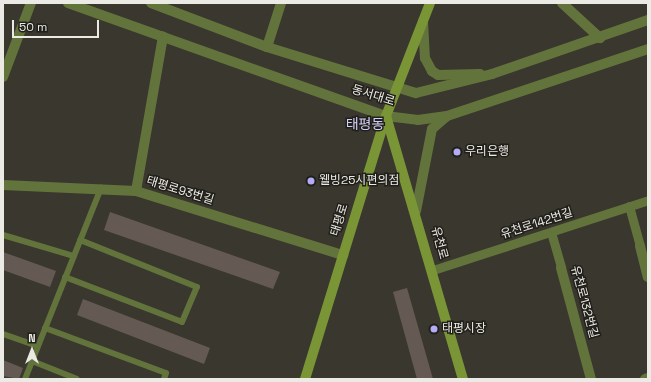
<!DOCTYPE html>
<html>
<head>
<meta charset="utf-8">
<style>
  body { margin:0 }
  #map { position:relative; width:651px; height:382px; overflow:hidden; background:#3a372e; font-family:"Space Grotesk","Noto Sans KR",sans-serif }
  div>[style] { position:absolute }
  .building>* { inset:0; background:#645a53 }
  .service>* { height:6px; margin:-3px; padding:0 3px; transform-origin:3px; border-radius:3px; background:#62743b }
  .pedestrian>* { height:9px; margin:-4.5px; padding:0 4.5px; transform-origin:4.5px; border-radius:4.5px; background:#62743b }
  .minor>* { height:10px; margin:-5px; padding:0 5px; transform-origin:5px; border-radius:5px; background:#62743b }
  .tertiary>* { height:10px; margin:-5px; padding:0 5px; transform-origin:5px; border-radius:5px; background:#62743b }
  .secondary>* { height:10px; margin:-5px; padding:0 5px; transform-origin:5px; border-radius:5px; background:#7a9536 }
  .dots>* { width:11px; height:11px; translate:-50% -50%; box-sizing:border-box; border:2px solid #201f1a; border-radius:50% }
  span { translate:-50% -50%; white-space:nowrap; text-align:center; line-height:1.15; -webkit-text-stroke:3px #201f1a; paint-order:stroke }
  .street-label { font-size:12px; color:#eceae4 }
  .poi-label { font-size:12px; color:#eceae4 }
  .left { translate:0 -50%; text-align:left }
  .quarter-label { font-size:14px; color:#d2cffa }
  .frame { position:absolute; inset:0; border:4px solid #eceae4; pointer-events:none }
  .north { position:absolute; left:12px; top:330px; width:40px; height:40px; -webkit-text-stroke:3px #201f1a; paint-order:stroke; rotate:0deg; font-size:11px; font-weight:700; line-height:16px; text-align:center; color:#eceae4 }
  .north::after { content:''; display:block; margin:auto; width:14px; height:18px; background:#eceae4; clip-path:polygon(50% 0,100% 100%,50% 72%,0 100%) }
  .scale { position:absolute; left:12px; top:20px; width:87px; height:18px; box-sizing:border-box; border:2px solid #eceae4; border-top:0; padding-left:5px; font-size:12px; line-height:14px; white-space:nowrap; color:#eceae4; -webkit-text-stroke:3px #201f1a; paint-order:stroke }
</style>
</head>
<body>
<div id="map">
  <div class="building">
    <div style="clip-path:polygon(110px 212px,280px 272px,273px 289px,104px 230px)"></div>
    <div style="clip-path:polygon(3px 252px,56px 271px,50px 287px,3px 270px)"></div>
    <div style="clip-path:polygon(407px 288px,433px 379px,417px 379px,393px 292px)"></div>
    <div style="clip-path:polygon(83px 299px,210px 348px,204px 364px,77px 315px)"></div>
    <div style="clip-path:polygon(3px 360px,23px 368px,19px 379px,3px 376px)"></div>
  </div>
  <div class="service">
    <div style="left:3px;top:235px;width:74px;rotate:16.5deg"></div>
    <div style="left:65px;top:277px;width:125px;rotate:21deg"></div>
    <div style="left:182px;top:322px;width:38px;rotate:-67deg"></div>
    <div style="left:197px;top:287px;width:126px;rotate:-158.1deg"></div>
    <div style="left:45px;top:328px;width:129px;rotate:20.4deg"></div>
    <div style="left:166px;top:373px;width:6px;rotate:108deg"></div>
    <div style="left:3px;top:334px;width:37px;rotate:19deg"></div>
    <div style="left:32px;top:361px;width:48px;rotate:21.8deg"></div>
    <div style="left:25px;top:379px;width:206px;rotate:-68.3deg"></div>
  </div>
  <div class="pedestrian">
    <div style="left:629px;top:206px;width:41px;rotate:74.6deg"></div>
    <div style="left:551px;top:232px;width:37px;rotate:74deg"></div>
    <div style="left:433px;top:270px;width:226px;rotate:-18deg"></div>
  </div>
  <div class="minor">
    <div style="left:562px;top:3px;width:52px;rotate:42.6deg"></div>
    <div style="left:267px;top:47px;width:46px;rotate:-72.3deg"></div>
    <div style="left:3px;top:77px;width:79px;rotate:-69.3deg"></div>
    <div style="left:3px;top:185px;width:133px;rotate:2.6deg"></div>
    <div style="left:136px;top:191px;width:217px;rotate:17.2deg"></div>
    <div style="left:136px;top:191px;width:157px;rotate:-80.1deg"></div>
    <div style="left:640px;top:246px;width:32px;rotate:76deg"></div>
    <div style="left:561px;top:268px;width:115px;rotate:74.9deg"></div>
  </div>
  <div class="tertiary">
    <div style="left:68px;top:3px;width:337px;rotate:19.6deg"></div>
    <div style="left:386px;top:116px;width:32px;rotate:7deg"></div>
    <div style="left:418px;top:120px;width:29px;rotate:-8deg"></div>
    <div style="left:447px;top:116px;width:212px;rotate:-18.4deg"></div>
    <div style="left:151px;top:3px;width:124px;rotate:20.8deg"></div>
    <div style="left:267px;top:47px;width:156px;rotate:17.2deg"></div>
    <div style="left:416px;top:93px;width:78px;rotate:-14deg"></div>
    <div style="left:492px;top:74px;width:165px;rotate:-19.1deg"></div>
    <div style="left:423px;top:21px;width:37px;rotate:87deg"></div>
    <div style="left:425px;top:58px;width:15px;rotate:62deg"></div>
    <div style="left:432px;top:71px;width:7px;rotate:34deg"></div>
    <div style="left:438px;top:75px;width:42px;rotate:-1.4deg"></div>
    <div style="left:416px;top:211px;width:84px;rotate:-79deg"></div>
    <div style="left:432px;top:129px;width:20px;rotate:-41deg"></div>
    <div style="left:645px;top:379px;width:3px;rotate:-18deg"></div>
  </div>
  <div class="secondary">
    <div style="left:386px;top:116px;width:274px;rotate:73.7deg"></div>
    <div style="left:305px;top:379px;width:275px;rotate:-72.9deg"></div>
    <div style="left:386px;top:116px;width:121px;rotate:-68.7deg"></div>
  </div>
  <div class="dots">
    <div style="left:457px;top:152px;background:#b5acf8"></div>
    <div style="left:311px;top:181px;background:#b5acf8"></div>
    <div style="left:434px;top:329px;background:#b5acf8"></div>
  </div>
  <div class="street-label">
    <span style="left:373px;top:96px;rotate:17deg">동서대로</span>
    <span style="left:180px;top:191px;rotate:17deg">태평로93번길</span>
    <span style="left:340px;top:220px;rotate:-73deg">태평로</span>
    <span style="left:537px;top:224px;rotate:-18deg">유천로142번길</span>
    <span style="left:439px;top:243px;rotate:75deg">유천로</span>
    <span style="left:584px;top:302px;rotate:75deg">유천로132번길</span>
  </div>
  <div class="poi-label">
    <span class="left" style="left:465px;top:152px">우리은행</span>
    <span class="left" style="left:319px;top:181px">웰빙25시편의점</span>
    <span class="left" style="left:442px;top:329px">태평시장</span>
  </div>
  <div class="quarter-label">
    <span style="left:365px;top:124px">태평동</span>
  </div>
  <div class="frame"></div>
  <div class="north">N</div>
  <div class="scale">50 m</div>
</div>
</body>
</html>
